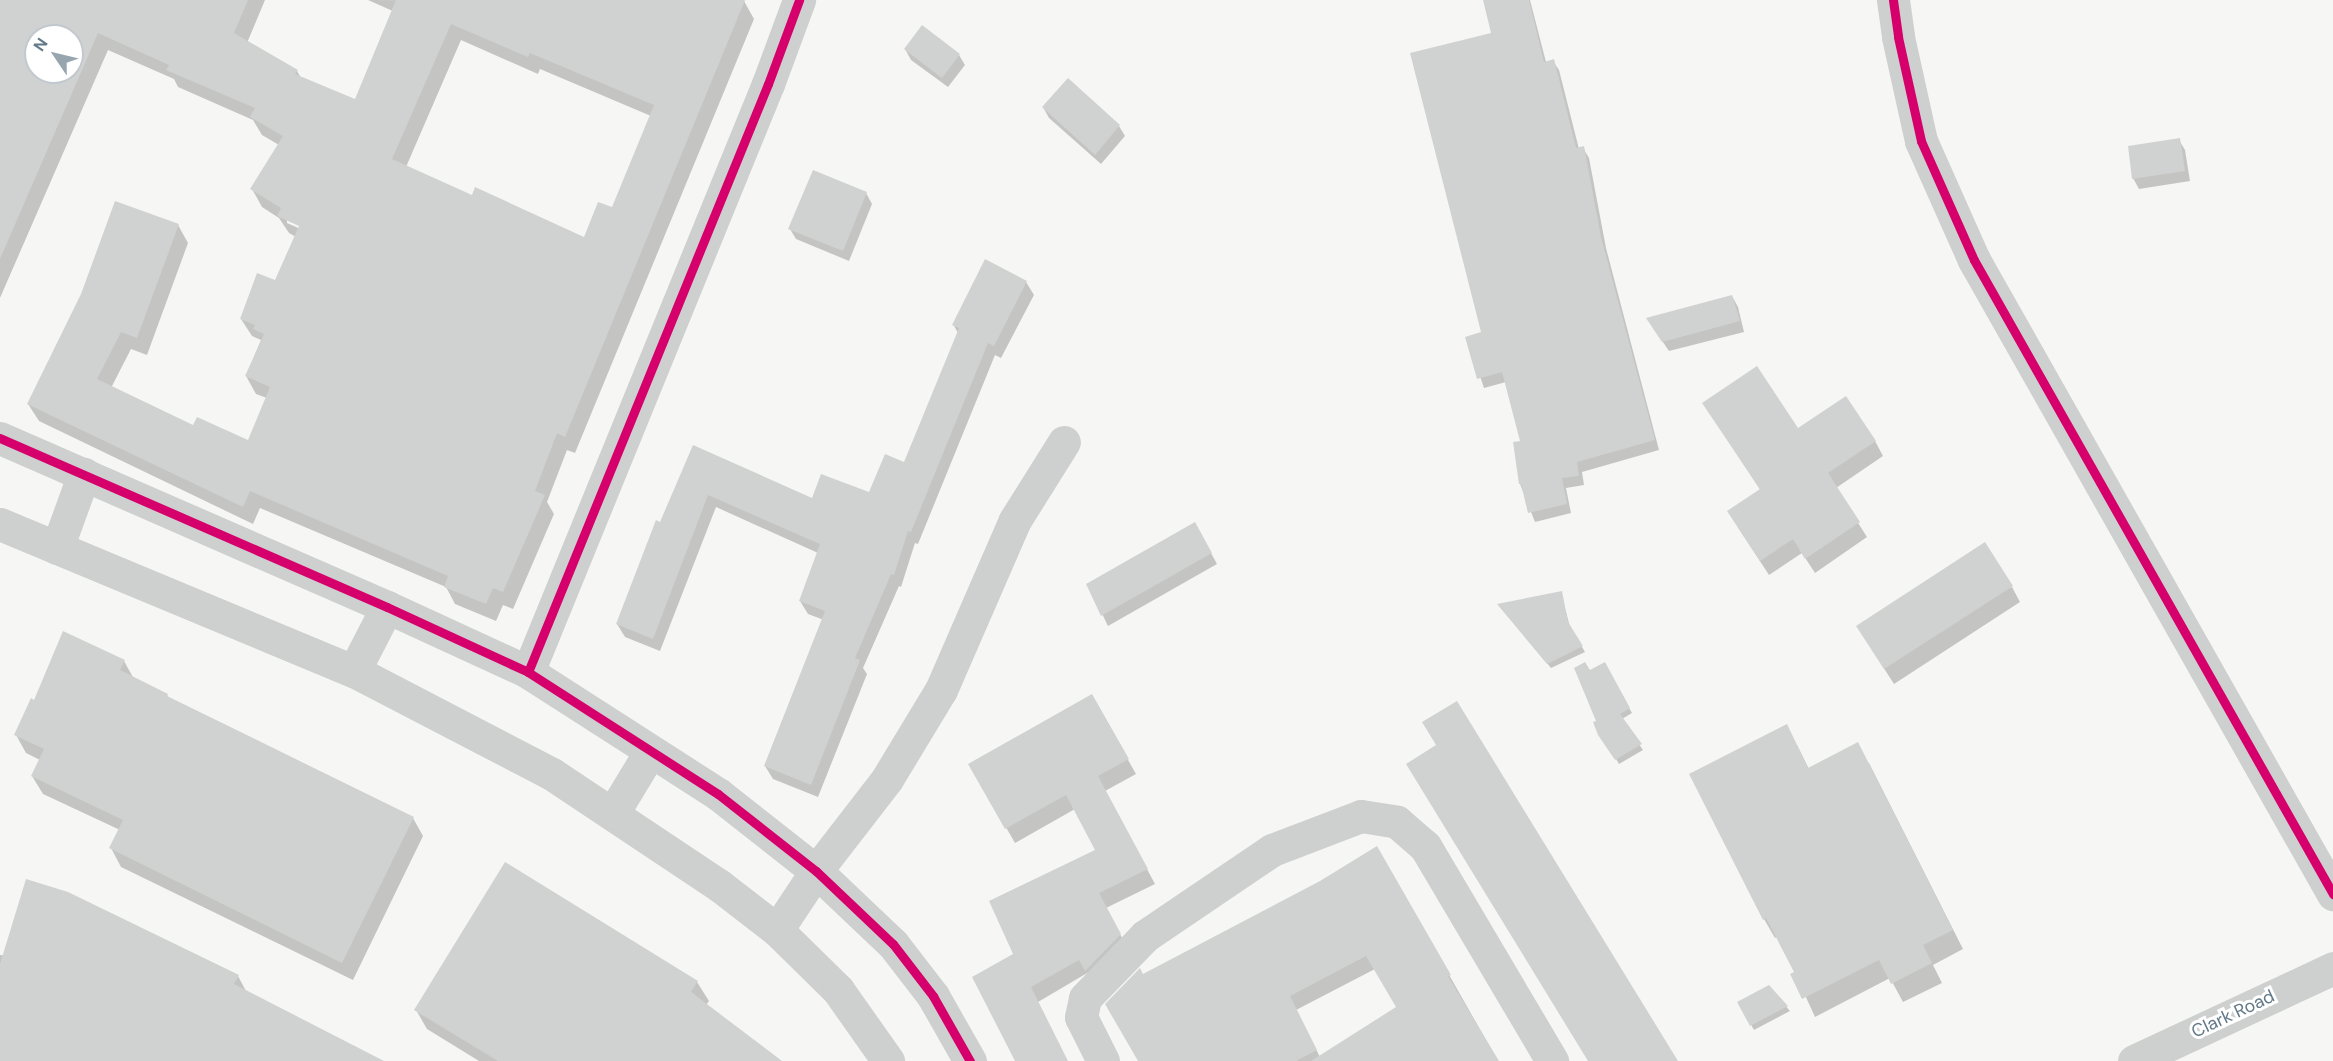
<!DOCTYPE html>
<html>
<head>
<meta charset="utf-8">
<style>
  body { margin:0 }
  #map { position:relative; width:2333px; height:1061px; overflow:hidden; background:#f6f6f4; font-family:"DM Sans",sans-serif }
  div>[style] { position:absolute }
  .shadow>* { inset:0; background:#0003 }
  .building>* { inset:0; background:#d0d2d2 }
  .minor>* { height:33px; margin:-16.5px; padding:0 16.5px; transform-origin:16.5px; border-radius:16.5px; background:#cecfcf }
  .cycleway>* { height:9px; margin:-4.5px; padding:0 4.5px; transform-origin:4.5px; border-radius:4.5px; background:#d6006c }
  span { translate:-50% -50%; white-space:nowrap; text-align:center; line-height:1.15; -webkit-text-stroke:6px #fff; paint-order:stroke }
  .street-label { font-size:18px; color:#637988 }
  .north { position:absolute; left:24px; top:24px; width:60px; height:60px; box-sizing:border-box; background:#fff; border:2px solid #c1c9cf; border-radius:50%; rotate:305deg; font-size:16px; font-weight:700; line-height:24px; text-align:center; color:#637988 }
  .north::after { content:''; display:block; margin:auto; width:21px; height:27px; background:#96a5ae; clip-path:polygon(50% 0,100% 100%,50% 72%,0 100%) }
</style>
</head>
<body>
<div id="map">
  <div class="shadow">
    <div style="clip-path:polygon(evenodd,0 0,265px 0,247px 43px,297px 71px,301px 78px,355px 101px,395px 12px,368px 0,744px 1px,754px 19px,575px 453px,567px 450px,547px 502px,554px 514px,513px 609px,503px 605px,496px 621px,455px 604px,446px 587px,260px 508px,253px 524px,39px 421px,28px 404px,178px 225px,188px 243px,147px 355px,131px 349px,111px 388px,194px 427px,249px 442px,267px 398px,256px 394px,246px 376px,261px 340px,252px 336px,241px 319px,276px 282px,296px 237px,289px 233px,279px 218px,262px 207px,252px 189px,279px 145px,262px 135px,253px 120px,178px 87px,174px 79px,108px 50px,0 298px,0 0,36px 36px,72px 36px,72px 72px,36px 72px,36px 36px,0 0,461px 40px,538px 74px,540px 69px,651px 116px,613px 209px,584px 239px,472px 197px,406px 167px,461px 40px,0 0,287px 219px,306px 228px,305px 231px,287px 223px,287px 219px)"></div>
    <div style="clip-path:polygon(1502px 0,1530px 0,1546px 62px,1553px 61px,1559px 70px,1579px 149px,1583px 148px,1589px 158px,1606px 248px,1659px 450px,1582px 472px,1584px 485px,1566px 488px,1571px 513px,1535px 522px,1520px 484px,1522px 442px,1506px 382px,1484px 388px,1467px 338px,1482px 333px,1493px 34px)"></div>
    <div style="clip-path:polygon(905px 49px,959px 55px,965px 65px,948px 87px,911px 60px)"></div>
    <div style="clip-path:polygon(1068px 80px,1119px 126px,1125px 136px,1101px 164px,1049px 118px,1043px 107px)"></div>
    <div style="clip-path:polygon(2179px 140px,2185px 150px,2190px 181px,2139px 189px,2133px 178px)"></div>
    <div style="clip-path:polygon(866px 193px,872px 204px,849px 261px,796px 239px,790px 229px)"></div>
    <div style="clip-path:polygon(1026px 282px,1034px 295px,1001px 358px,995px 355px,918px 544px,915px 543px,901px 587px,899px 586px,863px 668px,867px 674px,818px 797px,773px 779px,765px 766px,824px 620px,808px 614px,800px 601px,818px 553px,716px 507px,660px 651px,625px 637px,617px 624px,694px 447px,813px 500px,870px 494px,905px 464px,958px 333px,953px 324px)"></div>
    <div style="clip-path:polygon(1732px 296px,1738px 307px,1744px 332px,1669px 351px,1654px 329px)"></div>
    <div style="clip-path:polygon(1713px 418px,1875px 441px,1883px 456px,1836px 488px,1867px 537px,1815px 573px,1802px 553px,1769px 575px,1737px 526px,1761px 491px)"></div>
    <div style="clip-path:polygon(1195px 524px,1217px 564px,1108px 626px,1088px 585px)"></div>
    <div style="clip-path:polygon(2012px 587px,2020px 602px,1894px 684px,1867px 642px)"></div>
    <div style="clip-path:polygon(1561px 593px,1570px 627px,1585px 652px,1551px 668px,1502px 609px)"></div>
    <div style="clip-path:polygon(124px 661px,134px 679px,167px 695px,170px 699px,413px 818px,423px 836px,353px 980px,121px 867px,111px 848px,120px 830px,43px 794px,32px 776px,40px 760px,26px 753px,16px 735px,35px 702px)"></div>
    <div style="clip-path:polygon(1604px 664px,1632px 713px,1622px 719px,1643px 750px,1619px 764px,1595px 723px,1598px 722px,1590px 672px)"></div>
    <div style="clip-path:polygon(1092px 696px,1136px 774px,1105px 791px,1155px 884px,1106px 908px,1128px 949px,1038px 1002px,1067px 1061px,1016px 1061px,1015px 955px,1097px 850px,1075px 809px,1015px 843px,970px 765px)"></div>
    <div style="clip-path:polygon(1797px 745px,1809px 769px,1869px 763px,1963px 949px,1933px 965px,1942px 983px,1903px 1002px,1890px 978px,1815px 1017px,1778px 936px,1775px 938px,1764px 919px)"></div>
    <div style="clip-path:polygon(1377px 848px,1498px 1061px,1336px 1061px,1398px 1008px,1375px 969px,1296px 1010px,1322px 1061px,1139px 1061px,1142px 976px,1321px 882px)"></div>
    <div style="clip-path:polygon(0 955px,238px 976px,247px 993px,363px 1061px,0 1061px)"></div>
    <div style="clip-path:polygon(697px 982px,709px 1001px,706px 1005px,780px 1061px,479px 1061px,427px 1029px,416px 1010px)"></div>
    <div style="clip-path:polygon(1769px 987px,1790px 1011px,1754px 1030px,1739px 1003px)"></div>
  </div>
  <div class="building">
    <div style="clip-path:polygon(evenodd,0 0,248px 0,234px 33px,298px 70px,295px 74px,355px 99px,396px 0,745px 0,565px 437px,557px 433px,535px 491px,545px 495px,503px 592px,493px 588px,486px 604px,444px 587px,448px 576px,250px 491px,243px 507px,27px 404px,81px 294px,115px 201px,179px 224px,137px 338px,121px 332px,97px 379px,193px 425px,197px 417px,248px 440px,270px 387px,245px 376px,264px 334px,253px 329px,255px 325px,240px 319px,257px 273px,275px 280px,299px 226px,277px 216px,281px 208px,250px 189px,283px 136px,250px 117px,255px 108px,166px 70px,169px 65px,98px 33px,0 259px,0 0,451px 24px,528px 57px,530px 53px,654px 105px,612px 207px,598px 202px,584px 237px,475px 187px,472px 195px,392px 159px,451px 24px,0 0,36px 36px,72px 36px,72px 72px,36px 72px,36px 36px)"></div>
    <div style="clip-path:polygon(1483px 0,1529px 0,1544px 62px,1554px 59px,1576px 148px,1584px 146px,1601px 237px,1655px 440px,1577px 462px,1579px 476px,1562px 478px,1567px 504px,1528px 513px,1521px 484px,1519px 484px,1513px 442px,1520px 441px,1502px 372px,1477px 379px,1465px 337px,1481px 332px,1410px 53px,1491px 33px)"></div>
    <div style="clip-path:polygon(922px 25px,960px 54px,942px 78px,904px 49px)"></div>
    <div style="clip-path:polygon(1068px 78px,1120px 125px,1095px 155px,1042px 107px)"></div>
    <div style="clip-path:polygon(2180px 138px,2185px 171px,2132px 179px,2128px 146px)"></div>
    <div style="clip-path:polygon(813px 170px,867px 192px,843px 251px,788px 229px)"></div>
    <div style="clip-path:polygon(985px 259px,1027px 281px,994px 346px,988px 343px,911px 532px,908px 531px,894px 575px,891px 574px,855px 658px,860px 660px,811px 785px,764px 766px,825px 611px,799px 601px,820px 544px,708px 495px,653px 639px,616px 624px,656px 520px,660px 522px,693px 445px,812px 498px,821px 474px,869px 492px,885px 454px,904px 462px,959px 328px,952px 325px)"></div>
    <div style="clip-path:polygon(1732px 295px,1740px 321px,1662px 342px,1646px 318px)"></div>
    <div style="clip-path:polygon(1757px 366px,1798px 428px,1846px 396px,1876px 441px,1828px 473px,1860px 522px,1805px 559px,1793px 539px,1760px 561px,1727px 511px,1760px 489px,1702px 403px)"></div>
    <div style="clip-path:polygon(1195px 522px,1212px 553px,1101px 616px,1086px 584px)"></div>
    <div style="clip-path:polygon(1985px 542px,2013px 586px,1884px 669px,1856px 626px)"></div>
    <div style="clip-path:polygon(1562px 591px,1568px 622px,1583px 646px,1547px 664px,1497px 604px)"></div>
    <div style="clip-path:polygon(63px 631px,125px 660px,120px 670px,168px 694px,167px 696px,414px 817px,342px 963px,109px 848px,123px 820px,31px 776px,44px 749px,14px 735px,31px 698px,34px 700px)"></div>
    <div style="clip-path:polygon(1585px 662px,1590px 670px,1605px 662px,1630px 708px,1620px 714px,1642px 744px,1615px 760px,1598px 735px,1593px 722px,1596px 721px,1574px 668px)"></div>
    <div style="clip-path:polygon(1092px 694px,1129px 759px,1098px 776px,1148px 869px,1099px 893px,1121px 934px,1085px 971px,1079px 960px,1031px 987px,1068px 1061px,1015px 1061px,972px 977px,1013px 954px,989px 901px,1095px 850px,1066px 795px,1005px 829px,968px 764px)"></div>
    <div style="clip-path:polygon(1457px 701px,1678px 1061px,1588px 1061px,1406px 764px,1436px 745px,1422px 722px)"></div>
    <div style="clip-path:polygon(1787px 724px,1808px 768px,1858px 742px,1953px 930px,1923px 945px,1932px 963px,1891px 984px,1879px 960px,1802px 999px,1790px 974px,1794px 972px,1766px 918px,1763px 920px,1689px 774px)"></div>
    <div style="clip-path:polygon(1377px 846px,1451px 975px,1448px 976px,1499px 1061px,1311px 1061px,1396px 1007px,1366px 956px,1290px 996px,1317px 1050px,1296px 1061px,1138px 1061px,1105px 1004px,1140px 968px,1143px 974px,1320px 881px)"></div>
    <div style="clip-path:polygon(505px 862px,698px 981px,691px 992px,782px 1061px,498px 1061px,414px 1010px)"></div>
    <div style="clip-path:polygon(26px 879px,68px 892px,239px 975px,234px 984px,384px 1061px,0 1061px,0 964px)"></div>
    <div style="clip-path:polygon(1769px 985px,1788px 1006px,1750px 1026px,1737px 1002px)"></div>
  </div>
  <div class="minor">
    <div style="left:1893px;top:0;width:37px;rotate:82deg"></div>
    <div style="left:1898px;top:37px;width:107px;rotate:77.5deg"></div>
    <div style="left:1921px;top:141px;width:130px;rotate:66deg"></div>
    <div style="left:1974px;top:260px;width:729px;rotate:60.48deg"></div>
    <div style="left:0;top:438px;width:422px;rotate:23.6deg"></div>
    <div style="left:387px;top:607px;width:155px;rotate:24.7deg"></div>
    <div style="left:528px;top:672px;width:226px;rotate:32.7deg"></div>
    <div style="left:718px;top:794px;width:125px;rotate:38.2deg"></div>
    <div style="left:816px;top:871px;width:106px;rotate:43.5deg"></div>
    <div style="left:893px;top:944px;width:66px;rotate:52.4deg"></div>
    <div style="left:933px;top:996px;width:75px;rotate:60.4deg"></div>
    <div style="left:0;top:524px;width:383px;rotate:22.6deg"></div>
    <div style="left:354px;top:671px;width:223px;rotate:27.5deg"></div>
    <div style="left:552px;top:774px;width:202px;rotate:33.7deg"></div>
    <div style="left:720px;top:886px;width:72px;rotate:37.7deg"></div>
    <div style="left:777px;top:930px;width:86px;rotate:44.5deg"></div>
    <div style="left:838px;top:990px;width:87px;rotate:54.8deg"></div>
    <div style="left:57px;top:548px;width:79px;rotate:-70deg"></div>
    <div style="left:354px;top:671px;width:72px;rotate:-62.7deg"></div>
    <div style="left:528px;top:672px;width:635px;rotate:-67.8deg"></div>
    <div style="left:768px;top:84px;width:90px;rotate:-69.7deg"></div>
    <div style="left:613px;top:813px;width:71px;rotate:-58.8deg"></div>
    <div style="left:777px;top:930px;width:71px;rotate:-56.5deg"></div>
    <div style="left:816px;top:871px;width:116px;rotate:-52.3deg"></div>
    <div style="left:887px;top:779px;width:104px;rotate:-58.8deg"></div>
    <div style="left:941px;top:690px;width:185px;rotate:-66.5deg"></div>
    <div style="left:1015px;top:520px;width:92px;rotate:-57.9deg"></div>
    <div style="left:1103px;top:1061px;width:49px;rotate:-116.6deg"></div>
    <div style="left:1081px;top:1017px;width:19px;rotate:-78deg"></div>
    <div style="left:1085px;top:998px;width:86px;rotate:-45.9deg"></div>
    <div style="left:1145px;top:936px;width:153px;rotate:-34.1deg"></div>
    <div style="left:1272px;top:850px;width:95px;rotate:-20.9deg"></div>
    <div style="left:1361px;top:816px;width:36px;rotate:9deg"></div>
    <div style="left:1397px;top:822px;width:37px;rotate:41deg"></div>
    <div style="left:1425px;top:846px;width:250px;rotate:59.4deg"></div>
    <div style="left:2134px;top:1061px;width:220px;rotate:-25deg"></div>
  </div>
  <div class="cycleway">
    <div style="left:1893px;top:0;width:37px;rotate:82deg"></div>
    <div style="left:1898px;top:37px;width:107px;rotate:77.5deg"></div>
    <div style="left:1921px;top:141px;width:130px;rotate:66deg"></div>
    <div style="left:1974px;top:260px;width:729px;rotate:60.48deg"></div>
    <div style="left:0;top:438px;width:422px;rotate:23.6deg"></div>
    <div style="left:387px;top:607px;width:155px;rotate:24.7deg"></div>
    <div style="left:528px;top:672px;width:226px;rotate:32.7deg"></div>
    <div style="left:718px;top:794px;width:125px;rotate:38.2deg"></div>
    <div style="left:816px;top:871px;width:106px;rotate:43.5deg"></div>
    <div style="left:893px;top:944px;width:66px;rotate:52.4deg"></div>
    <div style="left:933px;top:996px;width:75px;rotate:60.4deg"></div>
    <div style="left:528px;top:672px;width:635px;rotate:-67.8deg"></div>
    <div style="left:768px;top:84px;width:90px;rotate:-69.7deg"></div>
  </div>
  <div class="street-label">
    <span style="left:2233px;top:1014px;rotate:-25deg">Clark Road</span>
  </div>
  <div class="north">N</div>
</div>
</body>
</html>
